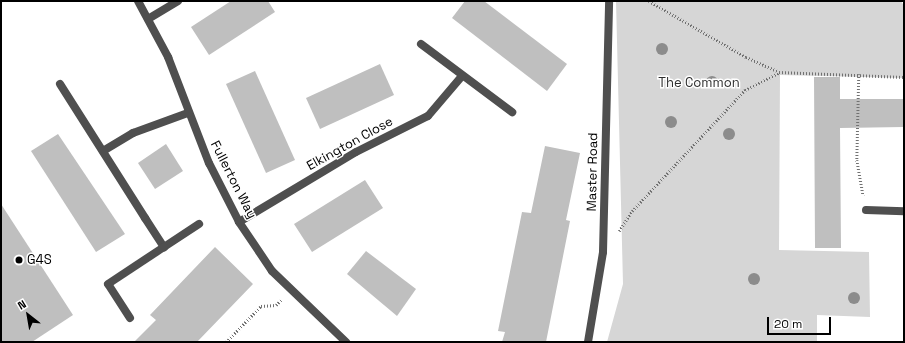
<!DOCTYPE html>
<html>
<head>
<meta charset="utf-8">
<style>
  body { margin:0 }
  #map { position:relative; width:905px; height:343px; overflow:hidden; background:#fff; font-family:"Space Grotesk",sans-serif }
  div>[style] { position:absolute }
  .green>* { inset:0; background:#d6d6d6 }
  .building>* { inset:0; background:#bfbfbf }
  .path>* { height:2.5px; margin-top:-1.25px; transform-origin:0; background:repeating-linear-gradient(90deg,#717171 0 1px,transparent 0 3px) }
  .lane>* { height:8px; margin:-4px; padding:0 4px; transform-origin:4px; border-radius:4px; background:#4f4f4f }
  .street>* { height:8px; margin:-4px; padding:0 4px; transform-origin:4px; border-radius:4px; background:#4f4f4f }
  .trees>* { width:12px; height:12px; margin:-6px; border-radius:50%; background:#8c8c8c }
  .dots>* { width:11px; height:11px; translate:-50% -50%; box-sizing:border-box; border:2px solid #fff; border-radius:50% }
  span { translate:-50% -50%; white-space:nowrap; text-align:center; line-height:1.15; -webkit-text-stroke:3px #fff; paint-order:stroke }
  .park-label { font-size:13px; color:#2d2d2d }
  .street-label { font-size:13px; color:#000 }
  .poi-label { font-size:13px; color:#000 }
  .left { translate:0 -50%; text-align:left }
  .frame { position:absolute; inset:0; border:2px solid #000; pointer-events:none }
  .north { position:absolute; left:8px; top:295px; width:40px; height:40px; -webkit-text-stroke:3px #fff; paint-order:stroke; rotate:329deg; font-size:11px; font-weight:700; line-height:16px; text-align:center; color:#000 }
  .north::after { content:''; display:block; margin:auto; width:14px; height:18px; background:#000; clip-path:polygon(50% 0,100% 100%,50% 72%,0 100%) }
  .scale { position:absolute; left:767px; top:317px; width:64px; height:18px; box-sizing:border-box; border:2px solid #000; border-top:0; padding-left:5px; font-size:12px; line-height:14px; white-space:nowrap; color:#000; -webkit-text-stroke:3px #fff; paint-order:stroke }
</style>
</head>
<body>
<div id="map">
  <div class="green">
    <div style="clip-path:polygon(616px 1px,901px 1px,904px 6px,904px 78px,780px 75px,779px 250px,869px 252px,870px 317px,817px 315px,817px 342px,607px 342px,623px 284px)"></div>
  </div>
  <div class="building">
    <div style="clip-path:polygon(231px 1px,268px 1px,275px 12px,209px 55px,191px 27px)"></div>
    <div style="clip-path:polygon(465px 1px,484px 1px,567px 64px,547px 91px,452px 18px)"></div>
    <div style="clip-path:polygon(380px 64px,394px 95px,320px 129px,306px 98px)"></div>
    <div style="clip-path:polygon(255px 71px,295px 160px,266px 173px,226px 84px)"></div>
    <div style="clip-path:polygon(814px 77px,840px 77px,840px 99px,904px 99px,904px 127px,840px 128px,841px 248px,815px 248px)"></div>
    <div style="clip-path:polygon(58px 134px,125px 234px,96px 252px,31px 151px)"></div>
    <div style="clip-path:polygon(166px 144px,183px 171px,155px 189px,138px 163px)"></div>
    <div style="clip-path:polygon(545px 146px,580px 153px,566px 220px,570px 221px,546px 342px,502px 342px,505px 332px,498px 331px,522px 212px,531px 213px)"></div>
    <div style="clip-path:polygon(365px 180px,383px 208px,312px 252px,294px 224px)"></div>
    <div style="clip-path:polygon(1px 204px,73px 315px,32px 342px,1px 342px)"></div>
    <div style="clip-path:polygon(215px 247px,253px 284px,197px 342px,134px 342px,156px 320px,150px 315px)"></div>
    <div style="clip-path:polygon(366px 251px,416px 289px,397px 316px,347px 274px)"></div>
  </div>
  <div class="path">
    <div style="left:649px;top:1px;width:112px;rotate:30deg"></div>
    <div style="left:746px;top:57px;width:36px;rotate:24deg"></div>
    <div style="left:779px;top:72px;width:125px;rotate:2.3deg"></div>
    <div style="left:859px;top:74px;width:86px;rotate:91.3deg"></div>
    <div style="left:857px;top:160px;width:36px;rotate:80deg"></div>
    <div style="left:619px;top:231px;width:24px;rotate:-57deg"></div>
    <div style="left:632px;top:211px;width:166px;rotate:-47deg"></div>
    <div style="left:745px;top:90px;width:38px;rotate:-27deg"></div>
    <div style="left:226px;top:342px;width:50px;rotate:-45.8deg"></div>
    <div style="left:261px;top:306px;width:15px;rotate:-4deg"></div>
    <div style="left:276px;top:305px;width:7px;rotate:-45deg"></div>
  </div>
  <div class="lane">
    <div style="left:145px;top:218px;width:35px;rotate:57deg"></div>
    <div style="left:164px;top:247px;width:42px;rotate:-33.3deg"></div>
    <div style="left:130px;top:318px;width:40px;rotate:-122.9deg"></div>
    <div style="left:108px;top:284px;width:67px;rotate:-33.5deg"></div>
  </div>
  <div class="street">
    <div style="left:138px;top:1px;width:64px;rotate:61.8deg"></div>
    <div style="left:168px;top:57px;width:114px;rotate:68.9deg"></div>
    <div style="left:209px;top:163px;width:66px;rotate:63deg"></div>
    <div style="left:239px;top:222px;width:59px;rotate:56deg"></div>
    <div style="left:272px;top:271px;width:103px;rotate:43.8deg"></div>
    <div style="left:148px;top:19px;width:35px;rotate:-31deg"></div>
    <div style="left:421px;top:44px;width:114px;rotate:36.8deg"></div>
    <div style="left:60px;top:84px;width:159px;rotate:57.6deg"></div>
    <div style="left:103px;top:151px;width:35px;rotate:-31deg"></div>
    <div style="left:133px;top:133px;width:59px;rotate:-20deg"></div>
    <div style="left:866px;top:210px;width:38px;rotate:2deg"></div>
    <div style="left:239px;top:222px;width:136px;rotate:-30.9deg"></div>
    <div style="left:356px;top:152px;width:80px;rotate:-26.6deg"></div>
    <div style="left:428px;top:116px;width:52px;rotate:-49.6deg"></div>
    <div style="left:588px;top:342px;width:91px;rotate:-80.5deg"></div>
    <div style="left:603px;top:252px;width:251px;rotate:-88.6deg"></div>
  </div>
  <div class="trees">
    <div style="left:662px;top:49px"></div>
    <div style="left:712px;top:82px"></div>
    <div style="left:671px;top:122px"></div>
    <div style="left:729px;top:134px"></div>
    <div style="left:754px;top:279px"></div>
    <div style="left:854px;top:298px"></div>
  </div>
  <div class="dots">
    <div style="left:19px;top:260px;background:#000"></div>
  </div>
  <div class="park-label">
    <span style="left:699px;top:83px">The Common</span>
  </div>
  <div class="street-label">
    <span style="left:350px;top:144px;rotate:-29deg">Elkington Close</span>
    <span style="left:593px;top:172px;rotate:-89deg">Master Road</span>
    <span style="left:233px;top:180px;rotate:63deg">Fullerton Way</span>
  </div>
  <div class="poi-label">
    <span class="left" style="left:27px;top:260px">G4S</span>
  </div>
  <div class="frame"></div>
  <div class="north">N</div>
  <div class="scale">20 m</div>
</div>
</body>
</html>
